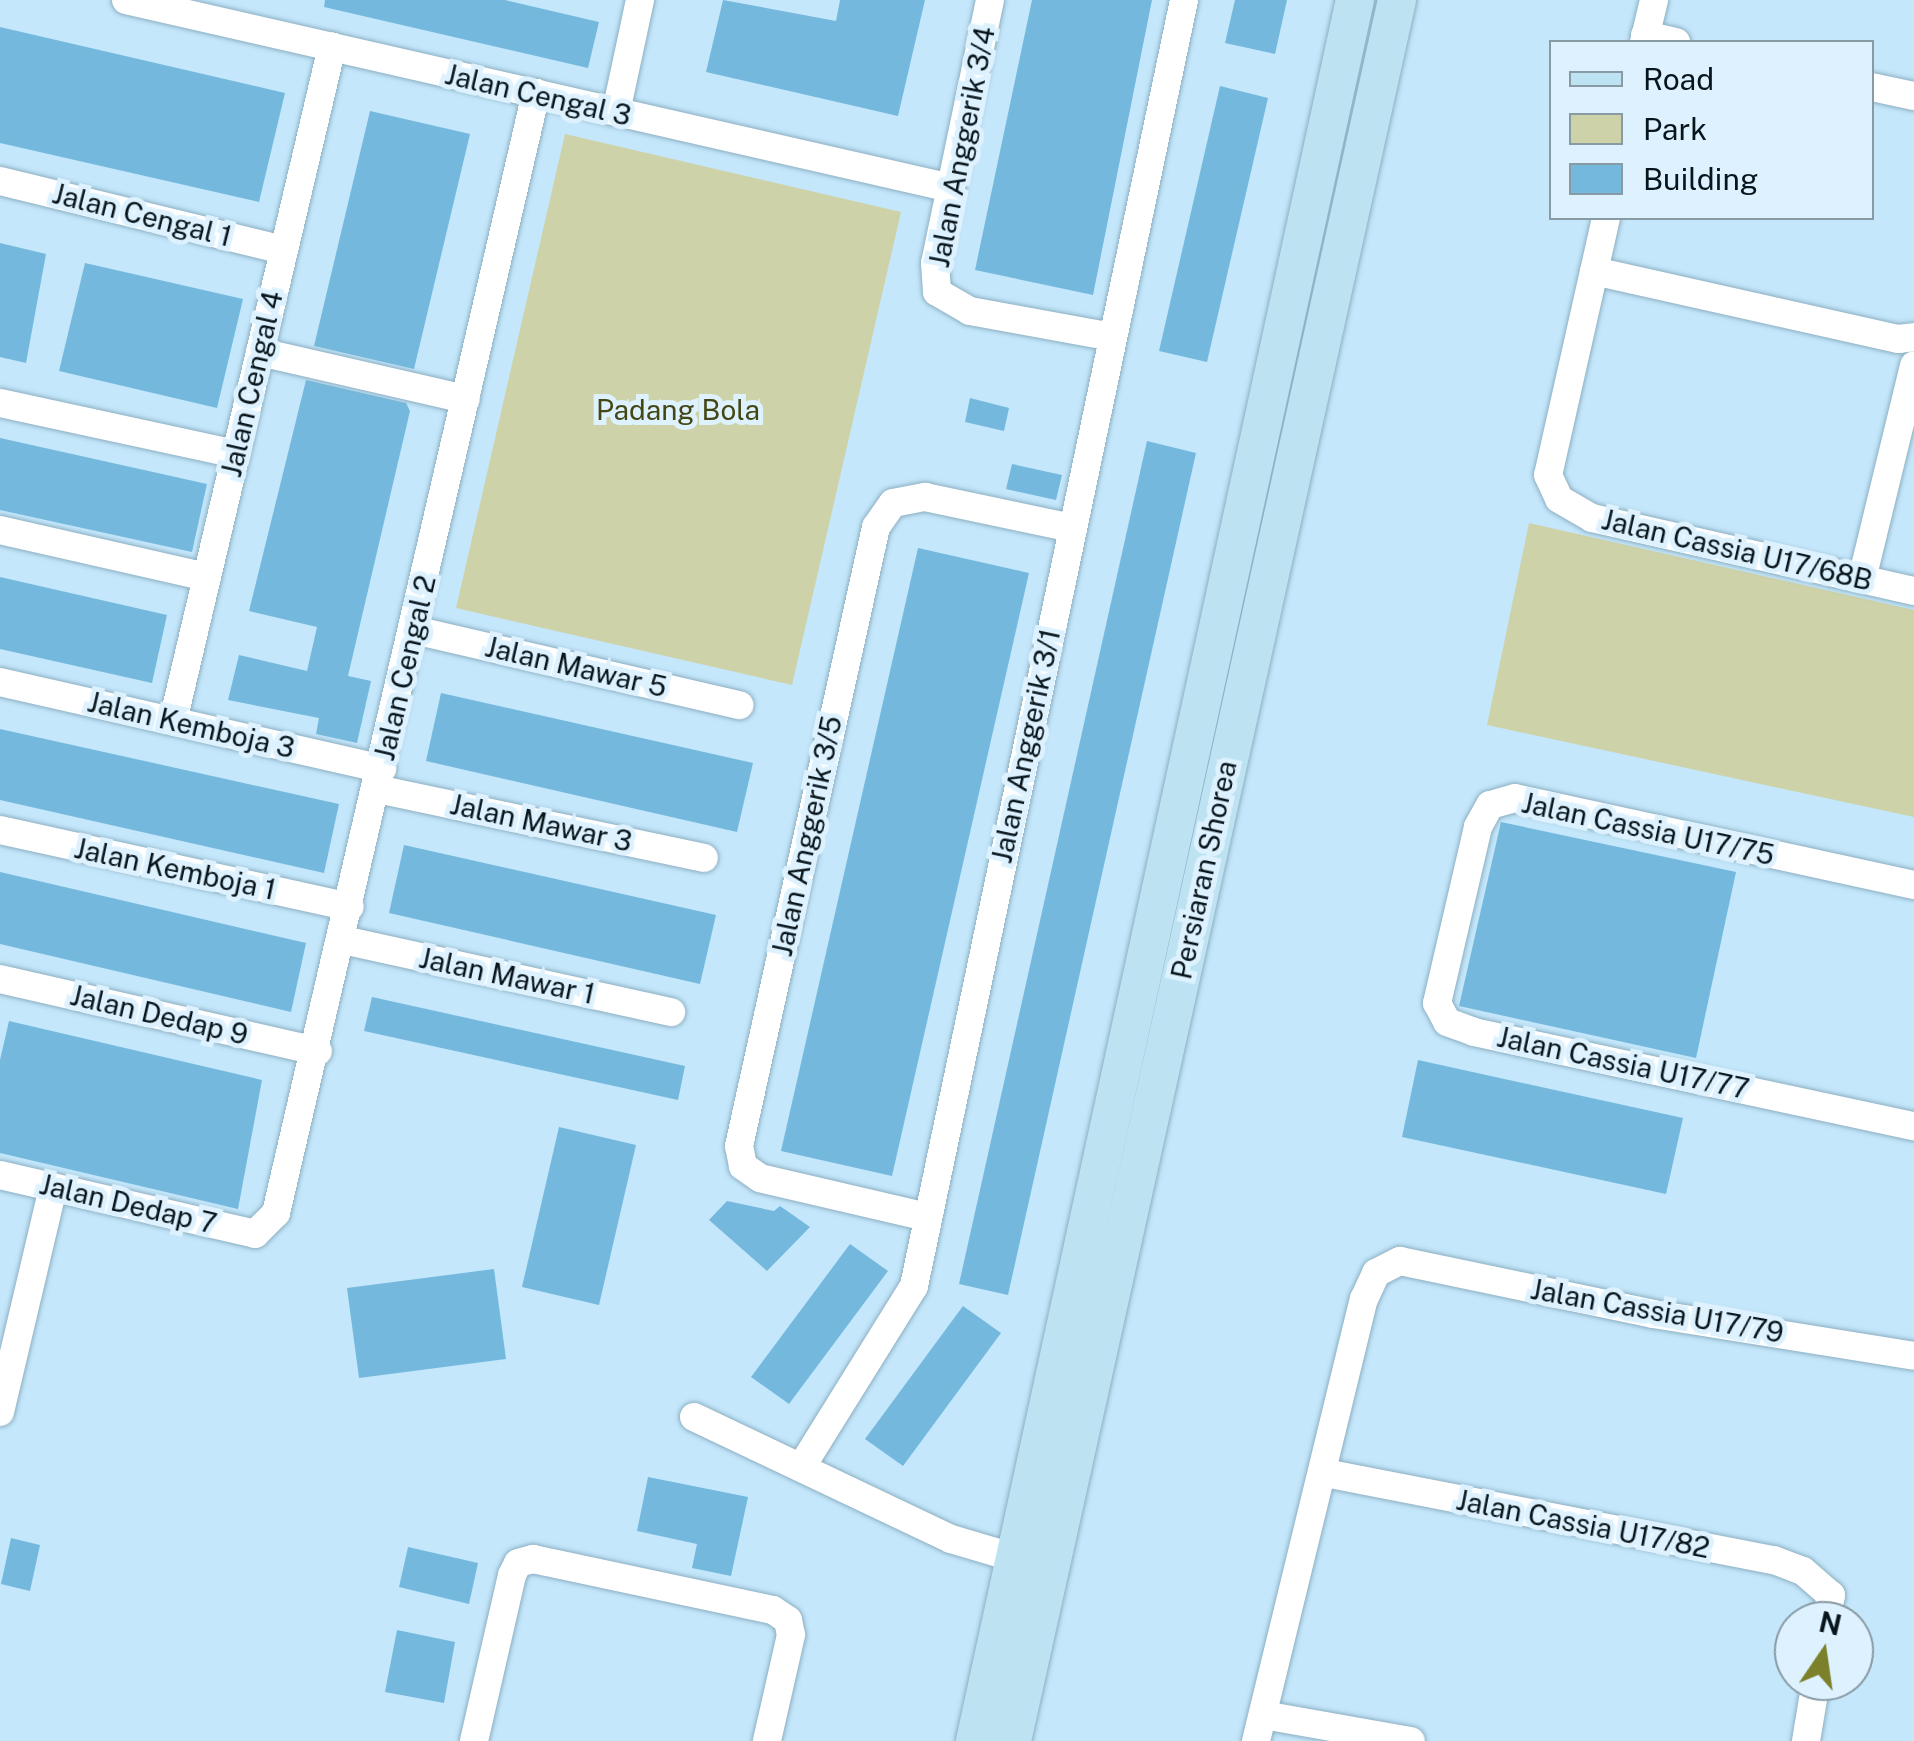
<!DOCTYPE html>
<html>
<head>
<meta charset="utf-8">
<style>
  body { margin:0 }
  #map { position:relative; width:1914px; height:1741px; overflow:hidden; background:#c4e7fb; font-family:"Public Sans",sans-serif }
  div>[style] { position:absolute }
  .green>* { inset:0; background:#ced2a9 }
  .building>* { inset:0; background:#74b9dd }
  .roads { filter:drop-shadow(0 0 2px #8dafc2) drop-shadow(0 0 2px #8dafc2) }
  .street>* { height:28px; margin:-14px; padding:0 14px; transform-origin:14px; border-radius:14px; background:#fff }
  .secondary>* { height:38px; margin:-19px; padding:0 19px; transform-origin:19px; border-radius:19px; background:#bde2f2 }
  span { translate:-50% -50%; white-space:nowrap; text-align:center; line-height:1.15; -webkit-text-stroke:10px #ddf2fe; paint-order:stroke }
  .street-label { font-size:28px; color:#09151c }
  .park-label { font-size:28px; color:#444614 }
  .legend { position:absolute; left:1549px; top:40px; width:325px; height:180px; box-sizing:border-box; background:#ddf2fe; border:2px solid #889aa4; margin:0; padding:12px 18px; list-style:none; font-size:30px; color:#09151c }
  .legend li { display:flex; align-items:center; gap:20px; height:50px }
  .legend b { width:50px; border:2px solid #889aa4 }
  .north { position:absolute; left:1774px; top:1601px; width:100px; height:100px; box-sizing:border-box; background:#ddf2fe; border:2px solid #889aa4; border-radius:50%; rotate:13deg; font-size:28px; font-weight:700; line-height:40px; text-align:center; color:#09151c }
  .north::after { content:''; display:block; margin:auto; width:35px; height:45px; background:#7c802b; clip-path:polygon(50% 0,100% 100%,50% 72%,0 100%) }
</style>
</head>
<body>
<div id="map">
  <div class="green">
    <div style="clip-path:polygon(565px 134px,901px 212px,792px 685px,456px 608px)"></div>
    <div style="clip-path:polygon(1529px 523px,1914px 610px,1914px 817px,1487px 725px)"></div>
  </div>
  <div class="building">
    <div style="clip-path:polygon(325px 0,505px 0,599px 22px,588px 68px,324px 7px)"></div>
    <div style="clip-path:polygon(723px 0,836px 21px,840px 0,925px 0,898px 116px,706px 72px)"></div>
    <div style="clip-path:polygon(1032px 0,1152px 0,1093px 295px,975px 270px)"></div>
    <div style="clip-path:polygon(1235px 0,1287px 0,1275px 54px,1225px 43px)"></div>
    <div style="clip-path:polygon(0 27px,285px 93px,259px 202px,0 143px)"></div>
    <div style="clip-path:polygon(1220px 86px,1268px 98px,1207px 362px,1159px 351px)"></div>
    <div style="clip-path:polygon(370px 111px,470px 134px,414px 369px,314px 346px)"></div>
    <div style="clip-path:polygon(0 243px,46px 254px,26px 363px,0 357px)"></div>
    <div style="clip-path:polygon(85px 263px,243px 299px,217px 408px,59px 371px)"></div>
    <div style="clip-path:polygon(306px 380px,406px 403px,410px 411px,348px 676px,371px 681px,357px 743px,316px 734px,319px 718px,228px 700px,239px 655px,307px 671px,317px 627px,249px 611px)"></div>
    <div style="clip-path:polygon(970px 398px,1009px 408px,1004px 431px,965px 422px)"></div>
    <div style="clip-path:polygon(0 438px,207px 484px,192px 552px,0 510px)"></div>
    <div style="clip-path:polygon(1147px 441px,1196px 453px,1008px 1295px,959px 1284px)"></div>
    <div style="clip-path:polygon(1012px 464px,1062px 475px,1056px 500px,1006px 489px)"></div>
    <div style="clip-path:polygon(918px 548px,1029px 573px,892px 1176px,781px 1151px)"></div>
    <div style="clip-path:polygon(0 577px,167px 615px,152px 683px,0 649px)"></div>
    <div style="clip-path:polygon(441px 693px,753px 763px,737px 832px,426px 761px)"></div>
    <div style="clip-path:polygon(0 729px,339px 804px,324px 873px,0 800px)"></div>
    <div style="clip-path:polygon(1501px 822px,1736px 872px,1696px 1058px,1459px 1006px)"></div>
    <div style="clip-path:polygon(404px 845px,716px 915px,700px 984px,389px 913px)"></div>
    <div style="clip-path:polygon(0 872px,306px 943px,291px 1012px,0 944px)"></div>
    <div style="clip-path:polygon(372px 997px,685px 1066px,678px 1100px,364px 1031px)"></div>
    <div style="clip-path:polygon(9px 1021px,262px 1080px,238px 1209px,0 1153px,0 1060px)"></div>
    <div style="clip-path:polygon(1418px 1060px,1683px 1118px,1666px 1194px,1402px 1137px)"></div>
    <div style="clip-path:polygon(559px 1127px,636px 1145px,599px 1305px,522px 1287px)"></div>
    <div style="clip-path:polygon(727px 1201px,774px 1211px,780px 1206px,810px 1227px,767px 1271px,709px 1220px)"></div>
    <div style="clip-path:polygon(850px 1244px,888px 1271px,789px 1404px,751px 1377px)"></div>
    <div style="clip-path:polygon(494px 1269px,506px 1359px,359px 1378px,347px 1288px)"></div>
    <div style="clip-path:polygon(963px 1306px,1001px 1333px,903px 1466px,865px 1439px)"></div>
    <div style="clip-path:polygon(648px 1477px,748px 1497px,731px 1576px,692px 1568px,697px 1544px,637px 1531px)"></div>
    <div style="clip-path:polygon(11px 1538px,40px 1545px,30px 1591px,1px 1584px)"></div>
    <div style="clip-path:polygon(408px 1547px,478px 1563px,469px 1604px,399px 1587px)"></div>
    <div style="clip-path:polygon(397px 1630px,455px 1642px,444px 1703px,385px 1692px)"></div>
  </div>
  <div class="roads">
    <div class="street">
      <div style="left:126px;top:0;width:846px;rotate:12.84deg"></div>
      <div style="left:990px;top:0;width:269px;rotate:101.8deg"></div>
      <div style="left:935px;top:263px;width:29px;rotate:86deg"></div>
      <div style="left:937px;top:292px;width:38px;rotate:30deg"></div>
      <div style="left:970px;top:311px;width:145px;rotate:10.3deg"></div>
      <div style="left:1645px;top:35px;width:32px;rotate:13deg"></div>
      <div style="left:1644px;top:42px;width:43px;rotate:-76.6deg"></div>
      <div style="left:1872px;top:87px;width:43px;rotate:12.1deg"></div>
      <div style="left:616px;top:112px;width:115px;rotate:-77.9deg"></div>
      <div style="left:0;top:181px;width:292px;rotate:13.7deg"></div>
      <div style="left:1606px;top:218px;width:263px;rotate:102.7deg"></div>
      <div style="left:1548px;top:475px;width:26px;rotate:65deg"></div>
      <div style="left:1559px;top:499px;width:38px;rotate:30deg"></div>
      <div style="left:1592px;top:518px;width:330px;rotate:12.8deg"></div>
      <div style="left:1594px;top:271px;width:312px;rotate:12.6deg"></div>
      <div style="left:1898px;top:339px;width:16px;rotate:-7deg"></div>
      <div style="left:260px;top:352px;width:211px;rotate:12.9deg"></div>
      <div style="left:0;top:403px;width:241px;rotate:12.2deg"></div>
      <div style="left:0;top:530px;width:212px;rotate:12.8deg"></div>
      <div style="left:1862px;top:579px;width:220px;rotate:-76.3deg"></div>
      <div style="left:414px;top:630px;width:334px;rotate:13deg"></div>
      <div style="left:0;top:682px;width:392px;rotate:12.8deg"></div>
      <div style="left:173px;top:721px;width:693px;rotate:-76.73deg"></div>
      <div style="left:377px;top:789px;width:334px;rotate:11.9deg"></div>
      <div style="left:0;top:830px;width:358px;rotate:12.4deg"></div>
      <div style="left:1914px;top:885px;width:408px;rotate:-167.7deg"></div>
      <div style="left:1515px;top:798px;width:26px;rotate:164deg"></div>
      <div style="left:1490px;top:805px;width:25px;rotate:119deg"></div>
      <div style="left:1478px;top:827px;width:181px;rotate:103.1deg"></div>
      <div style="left:1437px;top:1003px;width:21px;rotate:62deg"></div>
      <div style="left:1447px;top:1022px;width:29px;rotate:20deg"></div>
      <div style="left:1474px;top:1032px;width:450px;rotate:12.1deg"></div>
      <div style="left:343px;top:940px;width:336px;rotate:12.4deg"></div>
      <div style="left:0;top:979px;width:326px;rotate:12.8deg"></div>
      <div style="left:0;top:1175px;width:262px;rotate:13deg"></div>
      <div style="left:255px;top:1234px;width:30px;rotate:-45deg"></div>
      <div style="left:276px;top:1213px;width:1150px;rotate:-76.93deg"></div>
      <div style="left:927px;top:1217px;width:171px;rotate:-166.9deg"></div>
      <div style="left:760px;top:1178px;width:21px;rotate:-145deg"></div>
      <div style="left:743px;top:1166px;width:20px;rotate:-101deg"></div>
      <div style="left:739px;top:1146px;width:634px;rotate:-77.52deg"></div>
      <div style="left:876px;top:527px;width:29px;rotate:-55deg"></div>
      <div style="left:893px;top:503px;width:33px;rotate:-11deg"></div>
      <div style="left:925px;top:497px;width:150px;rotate:11.9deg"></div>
      <div style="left:0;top:1412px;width:231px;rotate:-76.7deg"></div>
      <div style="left:694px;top:1417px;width:284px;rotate:25.4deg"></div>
      <div style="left:951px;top:1539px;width:67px;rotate:16.5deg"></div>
      <div style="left:802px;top:1466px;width:212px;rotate:-58.1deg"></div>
      <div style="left:914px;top:1286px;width:1314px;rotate:-78.14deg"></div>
      <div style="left:1325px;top:1473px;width:457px;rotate:11deg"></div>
      <div style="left:1774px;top:1560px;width:31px;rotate:21deg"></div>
      <div style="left:1803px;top:1571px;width:37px;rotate:41deg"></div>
      <div style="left:1831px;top:1595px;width:26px;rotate:101deg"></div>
      <div style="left:1263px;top:1715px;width:150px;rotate:10deg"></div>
      <div style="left:474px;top:1741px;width:170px;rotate:-77.1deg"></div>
      <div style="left:512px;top:1575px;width:13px;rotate:-63deg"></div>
      <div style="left:518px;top:1563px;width:16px;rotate:-15deg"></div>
      <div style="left:533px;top:1559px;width:245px;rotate:12deg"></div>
      <div style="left:773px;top:1610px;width:18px;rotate:34deg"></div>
      <div style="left:788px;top:1620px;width:15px;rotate:79deg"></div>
      <div style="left:791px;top:1635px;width:109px;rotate:102.8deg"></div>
      <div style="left:1256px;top:1741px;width:455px;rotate:-76.3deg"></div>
      <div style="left:1364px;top:1299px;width:29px;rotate:-65deg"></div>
      <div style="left:1376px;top:1273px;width:27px;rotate:-27deg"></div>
      <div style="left:1400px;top:1261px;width:258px;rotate:11.8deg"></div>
      <div style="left:1653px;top:1314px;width:264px;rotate:9.1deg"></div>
      <div style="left:1806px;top:1741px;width:61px;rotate:-80.5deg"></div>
    </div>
    <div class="secondary">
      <div style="left:975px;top:1741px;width:1782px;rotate:-77.69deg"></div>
      <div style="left:1012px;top:1741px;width:1783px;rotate:-77.53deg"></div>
    </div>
  </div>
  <div class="street-label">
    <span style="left:538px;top:95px;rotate:13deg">Jalan Cengal 3</span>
    <span style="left:962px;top:147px;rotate:-79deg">Jalan Anggerik 3/4</span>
    <span style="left:142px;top:215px;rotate:14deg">Jalan Cengal 1</span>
    <span style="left:252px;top:384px;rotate:-77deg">Jalan Cengal 4</span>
    <span style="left:1737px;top:550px;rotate:13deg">Jalan Cassia U17/68B</span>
    <span style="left:576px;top:667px;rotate:13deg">Jalan Mawar 5</span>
    <span style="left:405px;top:668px;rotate:-77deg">Jalan Cengal 2</span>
    <span style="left:191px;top:725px;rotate:13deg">Jalan Kemboja 3</span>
    <span style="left:1026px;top:746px;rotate:-78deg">Jalan Anggerik 3/1</span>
    <span style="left:541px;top:823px;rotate:12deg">Jalan Mawar 3</span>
    <span style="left:1648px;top:829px;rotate:12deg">Jalan Cassia U17/75</span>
    <span style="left:807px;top:836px;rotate:-78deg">Jalan Anggerik 3/5</span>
    <span style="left:175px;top:869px;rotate:12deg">Jalan Kemboja 1</span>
    <span style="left:1204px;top:870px;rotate:-78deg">Persiaran Shorea</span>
    <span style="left:507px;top:976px;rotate:12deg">Jalan Mawar 1</span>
    <span style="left:159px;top:1015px;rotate:13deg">Jalan Dedap 9</span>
    <span style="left:1623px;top:1063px;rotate:12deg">Jalan Cassia U17/77</span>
    <span style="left:128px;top:1204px;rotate:13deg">Jalan Dedap 7</span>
    <span style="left:1657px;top:1311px;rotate:10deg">Jalan Cassia U17/79</span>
    <span style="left:1583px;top:1524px;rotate:11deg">Jalan Cassia U17/82</span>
  </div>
  <div class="park-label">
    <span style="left:678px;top:410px">Padang Bola</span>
  </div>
  <ul class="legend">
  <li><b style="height:12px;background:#bde2f2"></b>Road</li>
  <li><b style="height:28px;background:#ced2a9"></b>Park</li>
  <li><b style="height:28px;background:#74b9dd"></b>Building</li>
  </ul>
  <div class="north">N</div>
</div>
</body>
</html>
